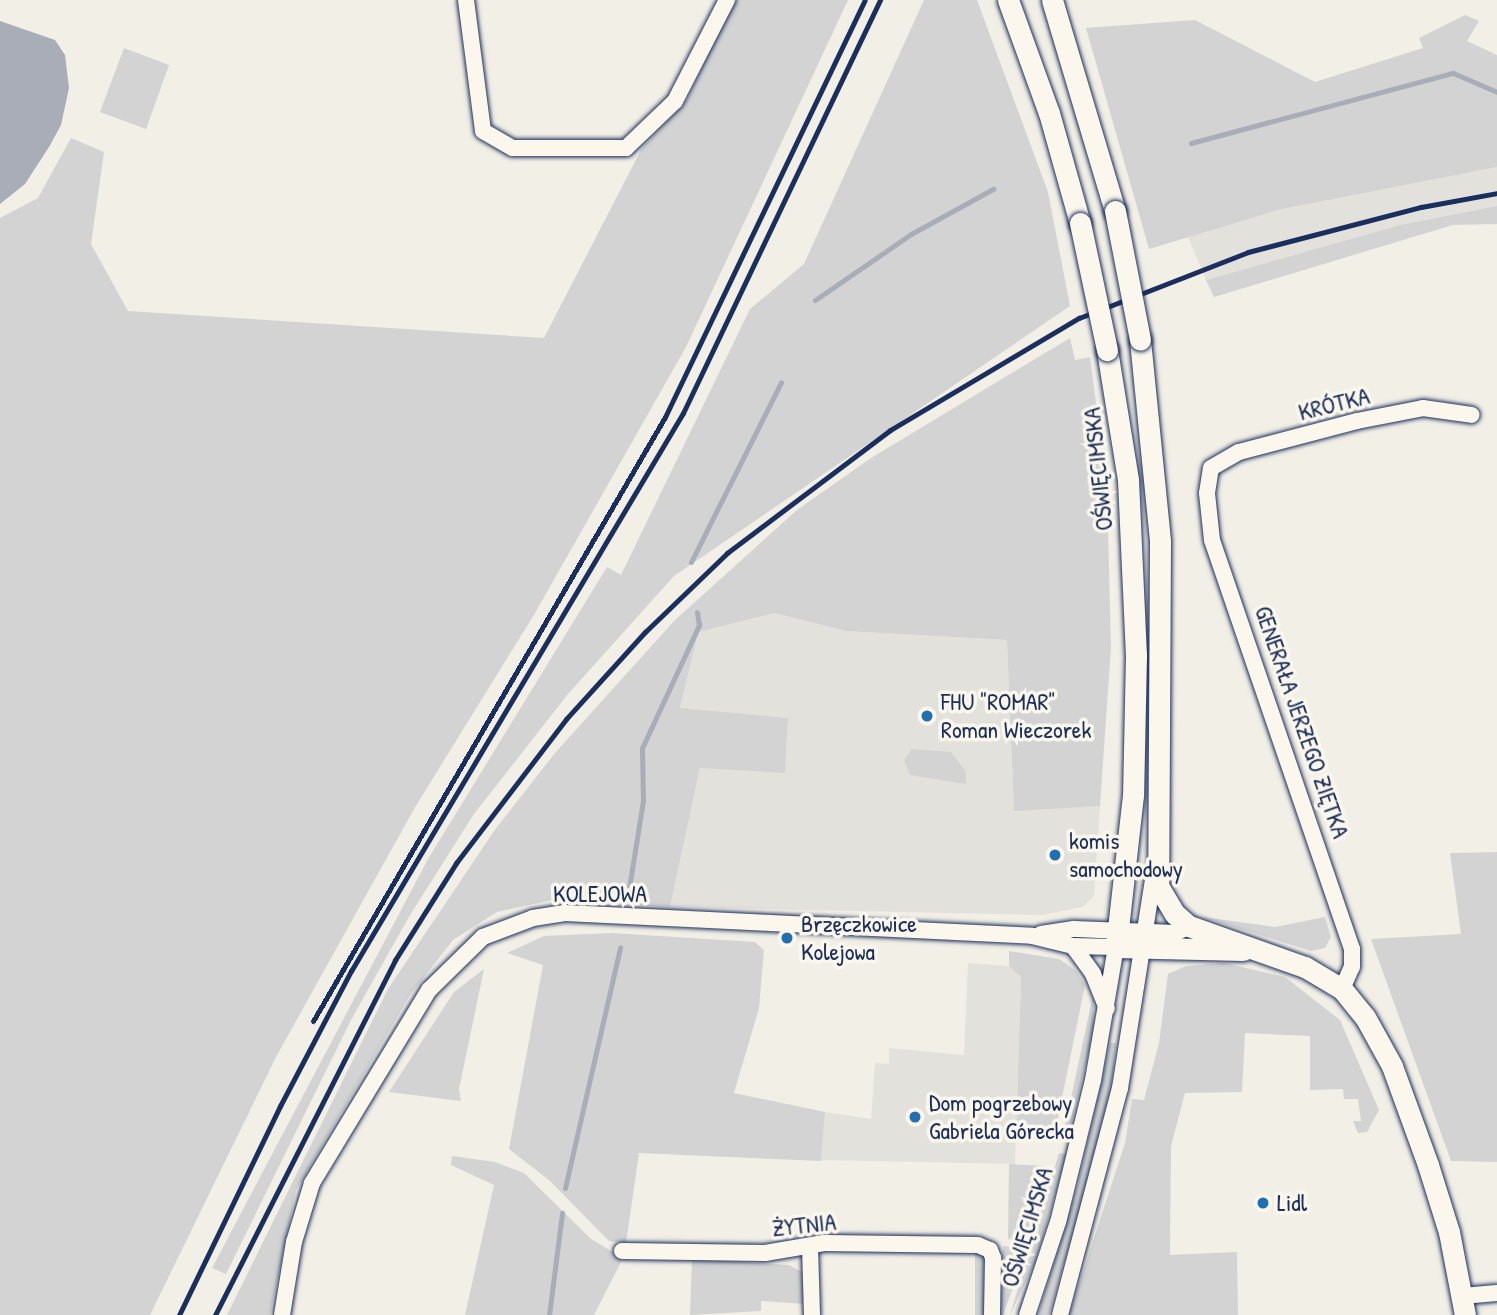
<!DOCTYPE html>
<html>
<head>
<meta charset="utf-8">
<style>
  body { margin:0 }
  #map { position:relative; width:1497px; height:1315px; overflow:hidden; background:#f2efe6; font-family:"Patrick Hand",sans-serif }
  div>[style] { position:absolute }
  .built>* { inset:0; background:#e2e1dc }
  .green>* { inset:0; background:#d2d3d2 }
  .water>* { inset:0; background:#a9adb7 }
  .stream>* { height:5px; margin:-2.5px; padding:0 2.5px; transform-origin:2.5px; border-radius:2.5px; background:#a9adb7 }
  .roads { filter:drop-shadow(0 0 2px #1b2f5e) drop-shadow(0 0 2px #1b2f5e) }
  .minor>* { height:16px; margin:-8px; padding:0 8px; transform-origin:8px; border-radius:8px; background:#fbf7ec }
  .secondary>* { height:21px; margin:-10.5px; padding:0 10.5px; transform-origin:10.5px; border-radius:10.5px; background:#fbf7ec }
  .rail>* { height:5px; margin:-2.5px; padding:0 2.5px; transform-origin:2.5px; border-radius:2.5px; background:#1b2f5e }
  .bridges { filter:drop-shadow(0 0 2px #1b2f5e) drop-shadow(0 0 2px #1b2f5e) }
  .secondary-bridge>* { height:21px; margin:-10.5px; padding:0 10.5px; transform-origin:10.5px; border-radius:10.5px; background:#fbf7ec }
  .dots>* { width:19px; height:19px; translate:-50% -50%; box-sizing:border-box; border:4px solid #fbf7ec; border-radius:50% }
  span { translate:-50% -50%; white-space:nowrap; text-align:center; line-height:1.15; -webkit-text-stroke:7px #fbf7ec; paint-order:stroke }
  .street-label { font-size:24px; color:#1b2f5e }
  .poi-label { font-size:24px; color:#1b2f5e }
  .left { translate:0 -50%; text-align:left }
</style>
</head>
<body>
<div id="map">
  <div class="built">
    <div style="clip-path:polygon(1497px 167px,1497px 206px,1400px 225px,1206px 280px,1188px 237px,1282px 209px)"></div>
    <div style="clip-path:polygon(774px 613px,846px 631px,1007px 640px,1014px 810px,1100px 806px,1094px 896px,1083px 907px,1042px 915px,670px 907px,700px 768px,785px 772px,788px 718px,680px 709px,697px 632px)"></div>
    <div style="clip-path:polygon(968px 963px,1009px 966px,1021px 977px,1015px 1164px,821px 1160px,825px 1112px,871px 1119px,875px 1063px,889px 1064px,889px 1048px,964px 1055px)"></div>
  </div>
  <div class="green">
    <div style="clip-path:polygon(733px 0,848px 0,686px 347px,535px 613px,414px 809px,276px 1057px,150px 1315px,0 1315px,0 218px,38px 198px,71px 138px,104px 152px,91px 244px,128px 311px,544px 338px,642px 148px,687px 100px)"></div>
    <div style="clip-path:polygon(924px 0,977px 0,1048px 192px,1070px 306px,674px 576px,568px 694px,474px 814px,410px 915px,351px 1020px,226px 1274px,212px 1268px,428px 859px,607px 567px,621px 575px,750px 309px,804px 264px)"></div>
    <div style="clip-path:polygon(1465px 15px,1479px 21px,1467px 41px,1497px 55px,1497px 167px,1282px 209px,1149px 249px,1086px 28px,1195px 20px,1315px 82px,1423px 48px,1419px 38px)"></div>
    <div style="clip-path:polygon(124px 48px,169px 65px,146px 129px,100px 112px)"></div>
    <div style="clip-path:polygon(1497px 206px,1497px 224px,1453px 225px,1214px 297px,1206px 280px,1400px 225px)"></div>
    <div style="clip-path:polygon(1070px 338px,1075px 360px,1090px 357px,1107px 489px,1111px 647px,1100px 806px,1014px 811px,1007px 640px,846px 631px,774px 613px,698px 632px,680px 708px,788px 718px,785px 773px,700px 768px,670px 907px,552px 900px,497px 912px,453px 940px,410px 995px,296px 1190px,270px 1315px,227px 1315px,388px 989px,494px 831px,555px 753px,675px 620px,797px 510px,871px 458px)"></div>
    <div style="clip-path:polygon(912px 749px,951px 752px,966px 772px,966px 784px,910px 775px,904px 760px)"></div>
    <div style="clip-path:polygon(1497px 852px,1497px 1162px,1451px 1161px,1371px 939px,1461px 934px,1450px 853px)"></div>
    <div style="clip-path:polygon(1202px 917px,1275px 927px,1325px 917px,1331px 937px,1325px 948px,1311px 951px)"></div>
    <div style="clip-path:polygon(612px 933px,755px 942px,764px 950px,759px 1008px,734px 1093px,825px 1112px,821px 1161px,639px 1153px,626px 1243px,609px 1241px,550px 1181px,509px 1149px,543px 965px,507px 953px,544px 936px)"></div>
    <div style="clip-path:polygon(1009px 951px,1059px 959px,1075px 970px,1085px 985px,1053px 1142px,1016px 1137px,1021px 977px,1009px 966px)"></div>
    <div style="clip-path:polygon(1224px 963px,1285px 977px,1340px 1020px,1379px 1110px,1367px 1132px,1358px 1133px,1353px 1121px,1361px 1121px,1358px 1099px,1344px 1099px,1343px 1089px,1310px 1090px,1310px 1036px,1245px 1033px,1242px 1092px,1185px 1093px,1171px 1146px,1170px 1255px,1237px 1252px,1238px 1315px,1069px 1315px,1125px 1143px,1132px 1099px,1144px 1100px,1159px 1043px,1168px 974px,1186px 966px)"></div>
    <div style="clip-path:polygon(484px 969px,459px 1089px,461px 1101px,389px 1092px,454px 992px)"></div>
    <div style="clip-path:polygon(1093px 995px,1094px 1029px,1067px 1141px,1062px 1140px)"></div>
    <div style="clip-path:polygon(1110px 1043px,1116px 1043px,1112px 1082px,1100px 1140px,1049px 1315px,1038px 1315px,1078px 1185px)"></div>
    <div style="clip-path:polygon(1059px 1153px,1067px 1154px,1035px 1263px,1010px 1315px)"></div>
    <div style="clip-path:polygon(452px 1156px,495px 1162px,524px 1173px,591px 1239px,623px 1258px,594px 1315px,465px 1315px,494px 1185px,451px 1165px)"></div>
    <div style="clip-path:polygon(1009px 1164px,1045px 1166px,1028px 1242px,1008px 1239px)"></div>
    <div style="clip-path:polygon(1003px 1246px,1022px 1248px,1025px 1255px,1003px 1315px,996px 1315px)"></div>
    <div style="clip-path:polygon(975px 1253px,983px 1254px,985px 1258px,987px 1315px,975px 1315px)"></div>
    <div style="clip-path:polygon(692px 1259px,789px 1265px,804px 1273px,805px 1304px,761px 1301px,761px 1311px,690px 1315px)"></div>
  </div>
  <div class="water">
    <div style="clip-path:polygon(0 21px,55px 40px,65px 55px,69px 88px,61px 125px,49px 147px,25px 184px,0 204px)"></div>
  </div>
  <div class="stream">
    <div style="left:1191px;top:143px;width:271px;rotate:-15deg"></div>
    <div style="left:1453px;top:73px;width:48px;rotate:23.4deg"></div>
    <div style="left:815px;top:300px;width:116px;rotate:-34.5deg"></div>
    <div style="left:911px;top:234px;width:94px;rotate:-28.8deg"></div>
    <div style="left:691px;top:562px;width:201px;rotate:-63.4deg"></div>
    <div style="left:629px;top:888px;width:88px;rotate:-80.9deg"></div>
    <div style="left:643px;top:801px;width:53px;rotate:-91.1deg"></div>
    <div style="left:642px;top:748px;width:136px;rotate:-65.1deg"></div>
    <div style="left:699px;top:625px;width:13px;rotate:-99deg"></div>
    <div style="left:565px;top:1188px;width:247px;rotate:-77.1deg"></div>
    <div style="left:549px;top:1315px;width:103px;rotate:-82.7deg"></div>
  </div>
  <div class="roads">
    <div class="minor">
      <div style="left:466px;top:0;width:132px;rotate:82.6deg"></div>
      <div style="left:483px;top:131px;width:34px;rotate:30deg"></div>
      <div style="left:513px;top:148px;width:113px"></div>
      <div style="left:626px;top:148px;width:68px;rotate:-43.8deg"></div>
      <div style="left:675px;top:101px;width:114px;rotate:-62.8deg"></div>
      <div style="left:1041px;top:934px;width:33px;rotate:-9deg"></div>
      <div style="left:1074px;top:929px;width:102px;rotate:2.2deg"></div>
      <div style="left:1176px;top:933px;width:15px;rotate:-28deg"></div>
      <div style="left:1073px;top:946px;width:34px;rotate:54deg"></div>
      <div style="left:1093px;top:974px;width:37px;rotate:68deg"></div>
      <div style="left:1342px;top:989px;width:24px;rotate:-66deg"></div>
      <div style="left:1352px;top:967px;width:18px;rotate:-90deg"></div>
      <div style="left:1352px;top:949px;width:432px;rotate:-108.9deg"></div>
      <div style="left:1212px;top:540px;width:47px;rotate:-96.1deg"></div>
      <div style="left:1207px;top:493px;width:25px;rotate:-81deg"></div>
      <div style="left:1211px;top:468px;width:32px;rotate:-30deg"></div>
      <div style="left:1239px;top:452px;width:122px;rotate:-14.7deg"></div>
      <div style="left:1357px;top:421px;width:67px;rotate:-11.1deg"></div>
      <div style="left:1423px;top:408px;width:49px;rotate:8.1deg"></div>
      <div style="left:810px;top:1247px;width:68px;rotate:88.3deg"></div>
      <div style="left:622px;top:1251px;width:143px;rotate:0.8deg"></div>
      <div style="left:765px;top:1253px;width:60px;rotate:-9.6deg"></div>
      <div style="left:824px;top:1243px;width:154px;rotate:0.7deg"></div>
      <div style="left:978px;top:1245px;width:13px;rotate:23deg"></div>
      <div style="left:990px;top:1250px;width:9px;rotate:69deg"></div>
      <div style="left:993px;top:1258px;width:57px;rotate:91deg"></div>
      <div style="left:1462px;top:1296px;width:35px;rotate:-5deg"></div>
      <div style="left:282px;top:1315px;width:74px;rotate:-80.7deg"></div>
      <div style="left:294px;top:1242px;width:62px;rotate:-73deg"></div>
      <div style="left:312px;top:1183px;width:226px;rotate:-58.8deg"></div>
      <div style="left:429px;top:990px;width:76px;rotate:-44.5deg"></div>
      <div style="left:483px;top:937px;width:53px;rotate:-20.8deg"></div>
      <div style="left:533px;top:918px;width:32px;rotate:-9deg"></div>
      <div style="left:565px;top:913px;width:468px;rotate:2.8deg"></div>
      <div style="left:1032px;top:936px;width:42px;rotate:13.7deg"></div>
      <div style="left:1073px;top:946px;width:43px;rotate:1.3deg"></div>
      <div style="left:1116px;top:947px;width:135px;rotate:99.8deg"></div>
      <div style="left:1093px;top:1080px;width:146px;rotate:103.8deg"></div>
      <div style="left:1058px;top:1222px;width:98px;rotate:108.4deg"></div>
      <div style="left:1060px;top:1315px;width:235px;rotate:-75.2deg"></div>
      <div style="left:1120px;top:1088px;width:218px;rotate:-81deg"></div>
    </div>
    <div class="secondary">
      <div style="left:1008px;top:0;width:120px;rotate:70.1deg"></div>
      <div style="left:1049px;top:113px;width:114px;rotate:74.3deg"></div>
      <div style="left:1052px;top:0;width:220px;rotate:73.4deg"></div>
      <div style="left:1140px;top:340px;width:202px;rotate:84.3deg"></div>
      <div style="left:1160px;top:541px;width:345px;rotate:90.3deg"></div>
      <div style="left:1158px;top:886px;width:33px;rotate:59deg"></div>
      <div style="left:1175px;top:914px;width:18px;rotate:41deg"></div>
      <div style="left:1189px;top:926px;width:123px;rotate:19.5deg"></div>
      <div style="left:1305px;top:967px;width:43px;rotate:30.7deg"></div>
      <div style="left:1342px;top:989px;width:36px;rotate:51deg"></div>
      <div style="left:1365px;top:1017px;width:56px;rotate:61.1deg"></div>
      <div style="left:1392px;top:1066px;width:105px;rotate:70deg"></div>
      <div style="left:1428px;top:1165px;width:70px;rotate:72.6deg"></div>
      <div style="left:1449px;top:1232px;width:85px;rotate:79.1deg"></div>
      <div style="left:1107px;top:350px;width:132px;rotate:80.8deg"></div>
      <div style="left:1128px;top:480px;width:175px;rotate:87.4deg"></div>
      <div style="left:1136px;top:655px;width:140px;rotate:91.2deg"></div>
      <div style="left:1133px;top:795px;width:153px;rotate:96.4deg"></div>
      <div style="left:1116px;top:947px;width:127px;rotate:1.4deg"></div>
    </div>
  </div>
  <div class="rail">
    <div style="left:313px;top:1021px;width:699px;rotate:-59.77deg"></div>
    <div style="left:665px;top:417px;width:462px;rotate:-64.4deg"></div>
    <div style="left:179px;top:1315px;width:232px;rotate:-64.2deg"></div>
    <div style="left:280px;top:1106px;width:153px;rotate:-62.3deg"></div>
    <div style="left:351px;top:971px;width:649px;rotate:-59.25deg"></div>
    <div style="left:683px;top:413px;width:458px;rotate:-64.5deg"></div>
    <div style="left:215px;top:1315px;width:398px;rotate:-63.1deg"></div>
    <div style="left:395px;top:960px;width:115px;rotate:-57.8deg"></div>
    <div style="left:456px;top:863px;width:181px;rotate:-52.6deg"></div>
    <div style="left:566px;top:719px;width:118px;rotate:-47.8deg"></div>
    <div style="left:645px;top:632px;width:114px;rotate:-43.9deg"></div>
    <div style="left:727px;top:553px;width:204px;rotate:-37deg"></div>
    <div style="left:890px;top:430px;width:220px;rotate:-30.7deg"></div>
    <div style="left:1079px;top:318px;width:181px;rotate:-21.3deg"></div>
    <div style="left:1248px;top:252px;width:179px;rotate:-14.6deg"></div>
    <div style="left:1421px;top:207px;width:77px;rotate:-10.4deg"></div>
  </div>
  <div class="bridges">
    <div class="secondary-bridge">
      <div style="left:1115px;top:211px;width:131px;rotate:79deg"></div>
      <div style="left:1080px;top:223px;width:130px;rotate:78deg"></div>
    </div>
  </div>
  <div class="dots">
    <div style="left:927px;top:716px;background:#1f6fb2"></div>
    <div style="left:1055px;top:855px;background:#1f6fb2"></div>
    <div style="left:787px;top:938px;background:#1f6fb2"></div>
    <div style="left:915px;top:1117px;background:#1f6fb2"></div>
    <div style="left:1263px;top:1203px;background:#1f6fb2"></div>
  </div>
  <div class="street-label">
    <span style="left:1334px;top:404px;rotate:-14deg">KRÓTKA</span>
    <span style="left:1098px;top:469px;rotate:-96deg">OŚWIĘCIMSKA</span>
    <span style="left:1302px;top:722px;rotate:71deg">GENERAŁA JERZEGO ZIĘTKA</span>
    <span style="left:600px;top:894px">KOLEJOWA</span>
    <span style="left:804px;top:1225px;rotate:-6deg">ŻYTNIA</span>
    <span style="left:1027px;top:1227px;rotate:-73deg">OŚWIĘCIMSKA</span>
  </div>
  <div class="poi-label">
    <span class="left" style="left:941px;top:716px">FHU "ROMAR"<br>Roman Wieczorek</span>
    <span class="left" style="left:1069px;top:855px">komis<br>samochodowy</span>
    <span class="left" style="left:801px;top:938px">Brzęczkowice<br>Kolejowa</span>
    <span class="left" style="left:929px;top:1117px">Dom pogrzebowy<br>Gabriela Górecka</span>
    <span class="left" style="left:1277px;top:1203px">Lidl</span>
  </div>
</div>
</body>
</html>
